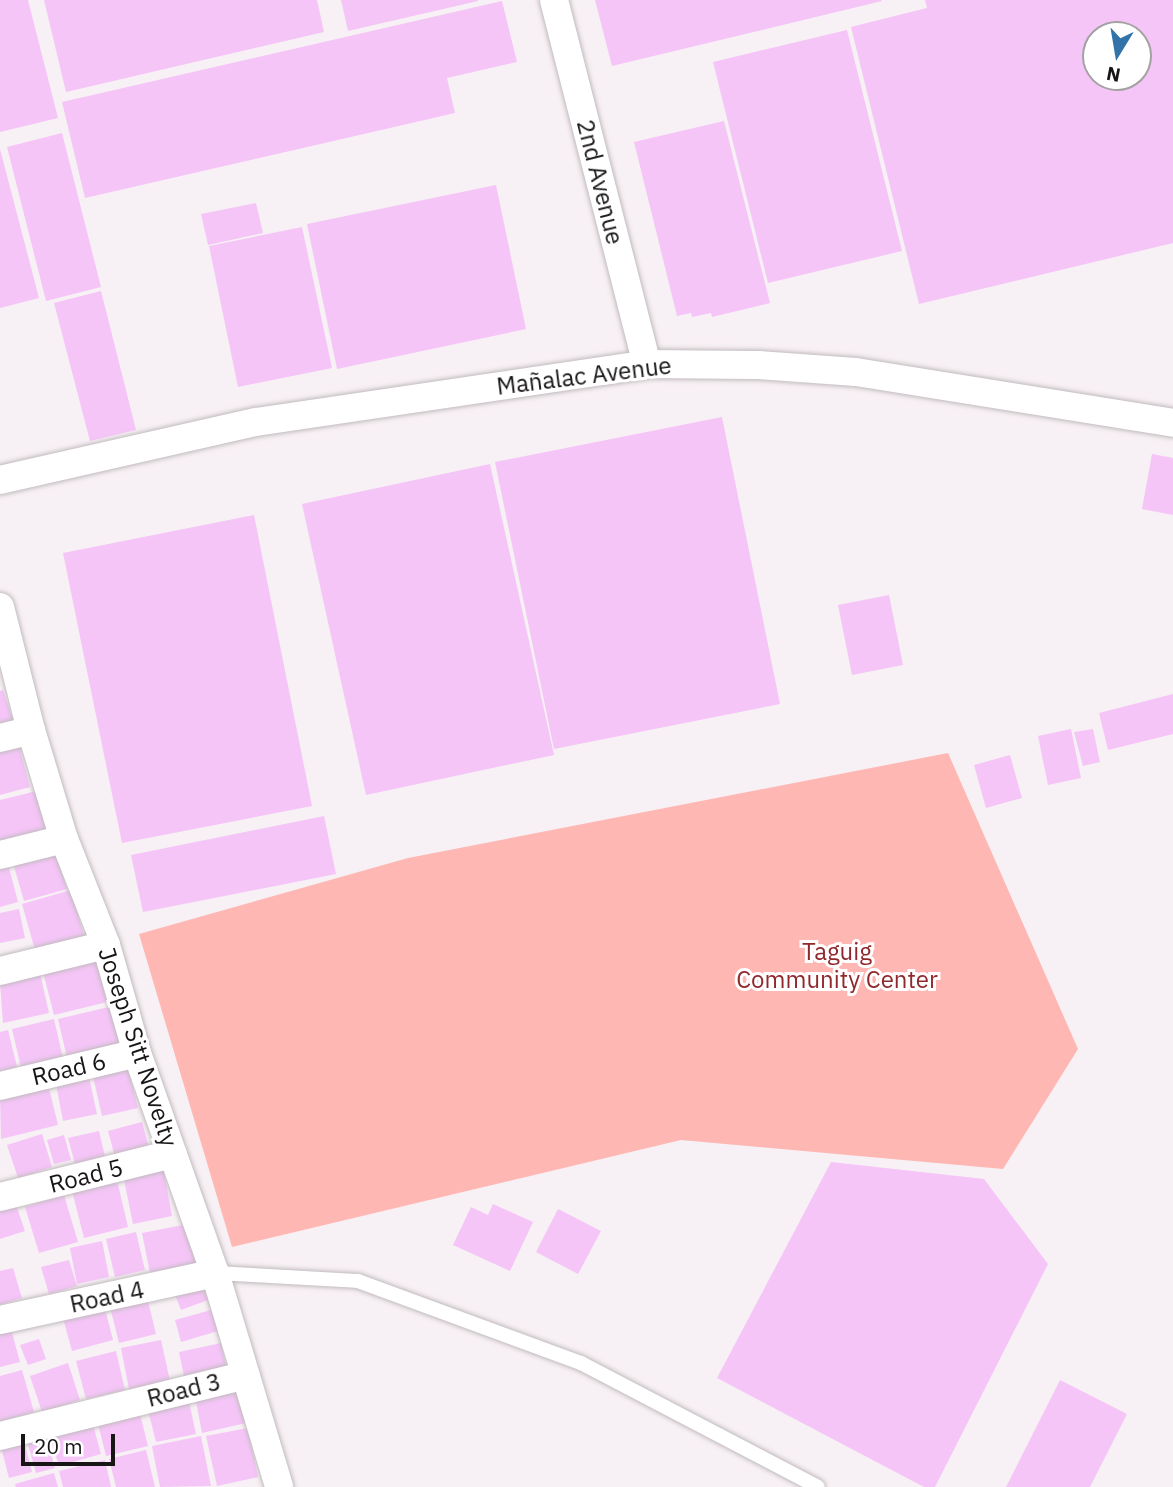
<!DOCTYPE html>
<html>
<head>
<meta charset="utf-8">
<style>
  body { margin:0 }
  #map { position:relative; width:1173px; height:1487px; overflow:hidden; background:#f7f0f4; font-family:"IBM Plex Sans",sans-serif }
  div>[style] { position:absolute }
  .green>* { inset:0; background:#feb7b3 }
  .building>* { inset:0; background:#f5c5f8 }
  .roads { filter:drop-shadow(0 0 2px #c1bbbe) drop-shadow(0 0 2px #c1bbbe) }
  .lane>* { height:14px; margin:-7px; padding:0 7px; transform-origin:7px; border-radius:7px; background:#fff }
  .street>* { height:28px; margin:-14px; padding:0 14px; transform-origin:14px; border-radius:14px; background:#fff }
  span { translate:-50% -50%; white-space:nowrap; text-align:center; line-height:1.15; -webkit-text-stroke:6px #fff; paint-order:stroke }
  .street-label { font-size:24px; color:#181517 }
  .park-label { font-size:24px; color:#90292d }
  .north { position:absolute; left:1082px; top:21px; width:70px; height:70px; box-sizing:border-box; background:#fff; border:2px solid #a3a1a2; border-radius:50%; rotate:191deg; font-size:19px; font-weight:700; line-height:28px; text-align:center; color:#181517 }
  .north::after { content:''; display:block; margin:auto; width:24px; height:32px; background:#3274aa; clip-path:polygon(50% 0,100% 100%,50% 72%,0 100%) }
  .scale { position:absolute; left:21px; top:1434px; width:94px; height:32px; box-sizing:border-box; border:4px solid #181517; border-top:0; padding-left:9px; font-size:21px; line-height:24px; white-space:nowrap; color:#181517; -webkit-text-stroke:5px #fff; paint-order:stroke }
</style>
</head>
<body>
<div id="map">
  <div class="green">
    <div style="clip-path:polygon(948px 753px,1078px 1049px,1003px 1169px,681px 1140px,232px 1247px,139px 934px,408px 858px)"></div>
  </div>
  <div class="building">
    <div style="clip-path:polygon(0 0,28px 0,58px 118px,0 132px)"></div>
    <div style="clip-path:polygon(44px 0,317px 0,324px 32px,66px 92px)"></div>
    <div style="clip-path:polygon(341px 0,478px 0,478px 1px,348px 31px)"></div>
    <div style="clip-path:polygon(595px 0,881px 0,882px 1px,612px 66px)"></div>
    <div style="clip-path:polygon(evenodd,925px 0,1173px 0,1173px 243px,919px 304px,851px 27px,927px 8px,925px 0,1096px 35px,1138px 35px,1138px 77px,1096px 77px,1096px 35px)"></div>
    <div style="clip-path:polygon(502px 1px,517px 62px,447px 78px,455px 113px,85px 198px,62px 102px)"></div>
    <div style="clip-path:polygon(847px 30px,902px 251px,768px 283px,713px 62px)"></div>
    <div style="clip-path:polygon(724px 121px,770px 303px,712px 317px,711px 313px,692px 317px,691px 313px,677px 316px,634px 142px)"></div>
    <div style="clip-path:polygon(62px 133px,101px 287px,46px 301px,7px 147px)"></div>
    <div style="clip-path:polygon(0 149px,39px 298px,0 308px)"></div>
    <div style="clip-path:polygon(496px 185px,526px 329px,337px 369px,307px 224px)"></div>
    <div style="clip-path:polygon(256px 203px,263px 233px,208px 245px,201px 214px)"></div>
    <div style="clip-path:polygon(302px 227px,332px 368px,238px 387px,209px 246px)"></div>
    <div style="clip-path:polygon(101px 291px,136px 430px,90px 441px,54px 303px)"></div>
    <div style="clip-path:polygon(722px 417px,780px 704px,554px 749px,495px 462px)"></div>
    <div style="clip-path:polygon(1152px 454px,1173px 458px,1173px 515px,1142px 509px)"></div>
    <div style="clip-path:polygon(490px 464px,554px 755px,366px 795px,302px 504px)"></div>
    <div style="clip-path:polygon(254px 515px,312px 806px,122px 843px,63px 553px)"></div>
    <div style="clip-path:polygon(889px 595px,903px 665px,852px 675px,838px 605px)"></div>
    <div style="clip-path:polygon(3px 690px,13px 720px,0 724px,0 691px)"></div>
    <div style="clip-path:polygon(1173px 694px,1173px 734px,1108px 750px,1099px 713px)"></div>
    <div style="clip-path:polygon(1071px 729px,1081px 778px,1048px 785px,1038px 736px)"></div>
    <div style="clip-path:polygon(1093px 729px,1100px 762px,1083px 766px,1074px 732px)"></div>
    <div style="clip-path:polygon(18px 742px,30px 787px,0 795px,0 747px)"></div>
    <div style="clip-path:polygon(1010px 755px,1022px 798px,986px 808px,974px 765px)"></div>
    <div style="clip-path:polygon(37px 791px,48px 831px,0 843px,0 800px)"></div>
    <div style="clip-path:polygon(324px 816px,336px 874px,143px 912px,131px 855px)"></div>
    <div style="clip-path:polygon(56px 852px,67px 889px,24px 901px,13px 863px)"></div>
    <div style="clip-path:polygon(8px 864px,18px 902px,0 907px,0 867px)"></div>
    <div style="clip-path:polygon(71px 890px,84px 936px,35px 950px,22px 904px)"></div>
    <div style="clip-path:polygon(19px 909px,25px 938px,0 943px,0 913px)"></div>
    <div style="clip-path:polygon(96px 959px,107px 1002px,54px 1015px,43px 972px)"></div>
    <div style="clip-path:polygon(40px 973px,49px 1013px,3px 1023px,0 982px)"></div>
    <div style="clip-path:polygon(113px 1006px,123px 1049px,68px 1062px,58px 1019px)"></div>
    <div style="clip-path:polygon(54px 1019px,64px 1063px,22px 1072px,12px 1029px)"></div>
    <div style="clip-path:polygon(8px 1030px,17px 1067px,0 1071px,0 1032px)"></div>
    <div style="clip-path:polygon(127px 1064px,138px 1108px,102px 1116px,92px 1072px)"></div>
    <div style="clip-path:polygon(88px 1073px,97px 1114px,63px 1121px,55px 1079px)"></div>
    <div style="clip-path:polygon(48px 1084px,58px 1125px,1px 1139px,0 1095px)"></div>
    <div style="clip-path:polygon(142px 1122px,151px 1155px,117px 1164px,108px 1131px)"></div>
    <div style="clip-path:polygon(99px 1131px,106px 1161px,76px 1168px,68px 1138px)"></div>
    <div style="clip-path:polygon(42px 1134px,52px 1167px,18px 1178px,7px 1145px)"></div>
    <div style="clip-path:polygon(64px 1135px,71px 1160px,54px 1164px,47px 1140px)"></div>
    <div style="clip-path:polygon(831px 1162px,984px 1179px,1048px 1264px,935px 1487px,924px 1487px,717px 1378px)"></div>
    <div style="clip-path:polygon(163px 1167px,172px 1216px,133px 1224px,123px 1175px)"></div>
    <div style="clip-path:polygon(116px 1176px,128px 1227px,84px 1238px,71px 1187px)"></div>
    <div style="clip-path:polygon(64px 1195px,78px 1242px,39px 1253px,25px 1207px)"></div>
    <div style="clip-path:polygon(15px 1202px,25px 1231px,0 1239px,0 1207px)"></div>
    <div style="clip-path:polygon(493px 1204px,533px 1222px,510px 1271px,453px 1245px,471px 1207px,488px 1215px)"></div>
    <div style="clip-path:polygon(558px 1209px,601px 1231px,578px 1274px,536px 1252px)"></div>
    <div style="clip-path:polygon(188px 1224px,196px 1263px,150px 1273px,142px 1233px)"></div>
    <div style="clip-path:polygon(136px 1232px,145px 1270px,115px 1277px,106px 1239px)"></div>
    <div style="clip-path:polygon(102px 1241px,109px 1277px,77px 1284px,70px 1248px)"></div>
    <div style="clip-path:polygon(69px 1260px,77px 1286px,49px 1294px,41px 1267px)"></div>
    <div style="clip-path:polygon(13px 1268px,22px 1298px,0 1305px,0 1271px)"></div>
    <div style="clip-path:polygon(199px 1277px,208px 1300px,181px 1310px,172px 1287px)"></div>
    <div style="clip-path:polygon(146px 1293px,156px 1334px,119px 1343px,109px 1303px)"></div>
    <div style="clip-path:polygon(103px 1301px,113px 1340px,72px 1351px,61px 1311px)"></div>
    <div style="clip-path:polygon(211px 1310px,218px 1331px,181px 1342px,175px 1320px)"></div>
    <div style="clip-path:polygon(10px 1325px,20px 1362px,0 1367px,0 1328px)"></div>
    <div style="clip-path:polygon(39px 1339px,46px 1359px,28px 1365px,20px 1345px)"></div>
    <div style="clip-path:polygon(161px 1340px,170px 1381px,129px 1389px,121px 1348px)"></div>
    <div style="clip-path:polygon(221px 1343px,227px 1371px,185px 1381px,179px 1352px)"></div>
    <div style="clip-path:polygon(116px 1351px,125px 1390px,86px 1399px,76px 1361px)"></div>
    <div style="clip-path:polygon(68px 1363px,80px 1400px,42px 1412px,30px 1376px)"></div>
    <div style="clip-path:polygon(22px 1370px,34px 1412px,0 1422px,0 1376px)"></div>
    <div style="clip-path:polygon(1060px 1380px,1127px 1414px,1090px 1487px,1006px 1487px)"></div>
    <div style="clip-path:polygon(239px 1387px,246px 1423px,202px 1433px,195px 1396px)"></div>
    <div style="clip-path:polygon(188px 1397px,196px 1434px,156px 1442px,147px 1406px)"></div>
    <div style="clip-path:polygon(139px 1410px,148px 1446px,106px 1456px,97px 1420px)"></div>
    <div style="clip-path:polygon(92px 1421px,101px 1454px,59px 1466px,49px 1433px)"></div>
    <div style="clip-path:polygon(248px 1428px,258px 1477px,217px 1486px,206px 1436px)"></div>
    <div style="clip-path:polygon(45px 1432px,55px 1468px,36px 1473px,26px 1437px)"></div>
    <div style="clip-path:polygon(201px 1436px,211px 1486px,160px 1487px,152px 1446px)"></div>
    <div style="clip-path:polygon(23px 1438px,32px 1472px,9px 1478px,0 1443px)"></div>
    <div style="clip-path:polygon(146px 1450px,155px 1487px,116px 1487px,109px 1459px)"></div>
    <div style="clip-path:polygon(105px 1460px,111px 1487px,63px 1487px,59px 1471px)"></div>
    <div style="clip-path:polygon(54px 1473px,58px 1487px,16px 1487px,15px 1484px)"></div>
  </div>
  <div class="roads">
    <div class="lane">
      <div style="left:215px;top:1273px;width:143px;rotate:3.2deg"></div>
      <div style="left:358px;top:1281px;width:238px;rotate:20.2deg"></div>
      <div style="left:581px;top:1363px;width:267px;rotate:27.6deg"></div>
    </div>
    <div class="street">
      <div style="left:554px;top:0;width:376px;rotate:75.7deg"></div>
      <div style="left:0;top:480px;width:262px;rotate:-12.8deg"></div>
      <div style="left:256px;top:422px;width:395px;rotate:-8.4deg"></div>
      <div style="left:647px;top:364px;width:111px;rotate:0.5deg"></div>
      <div style="left:758px;top:365px;width:98px;rotate:4.1deg"></div>
      <div style="left:856px;top:372px;width:321px;rotate:9.1deg"></div>
      <div style="left:0;top:607px;width:127px;rotate:75.9deg"></div>
      <div style="left:31px;top:730px;width:114px;rotate:73.2deg"></div>
      <div style="left:64px;top:839px;width:114px;rotate:68.4deg"></div>
      <div style="left:106px;top:945px;width:112px;rotate:74deg"></div>
      <div style="left:137px;top:1053px;width:233px;rotate:70.5deg"></div>
      <div style="left:215px;top:1273px;width:223px;rotate:73.3deg"></div>
      <div style="left:0;top:738px;width:32px;rotate:-14deg"></div>
      <div style="left:0;top:855px;width:66px;rotate:-14deg"></div>
      <div style="left:0;top:971px;width:109px;rotate:-13.8deg"></div>
      <div style="left:0;top:1086px;width:141px;rotate:-13.5deg"></div>
      <div style="left:0;top:1197px;width:178px;rotate:-14deg"></div>
      <div style="left:0;top:1320px;width:220px;rotate:-12.3deg"></div>
      <div style="left:0;top:1436px;width:253px;rotate:-13.9deg"></div>
    </div>
  </div>
  <div class="street-label">
    <span style="left:600px;top:182px;rotate:76deg">2nd Avenue</span>
    <span style="left:584px;top:376px;rotate:-7deg">Mañalac Avenue</span>
    <span style="left:138px;top:1047px;rotate:72deg">Joseph Sitt Novelty</span>
    <span style="left:69px;top:1069px;rotate:-13deg">Road 6</span>
    <span style="left:86px;top:1176px;rotate:-14deg">Road 5</span>
    <span style="left:107px;top:1297px;rotate:-12deg">Road 4</span>
    <span style="left:184px;top:1390px;rotate:-14deg">Road 3</span>
  </div>
  <div class="park-label">
    <span style="left:837px;top:966px">Taguig<br>Community Center</span>
  </div>
  <div class="north">N</div>
  <div class="scale">20 m</div>
</div>
</body>
</html>
